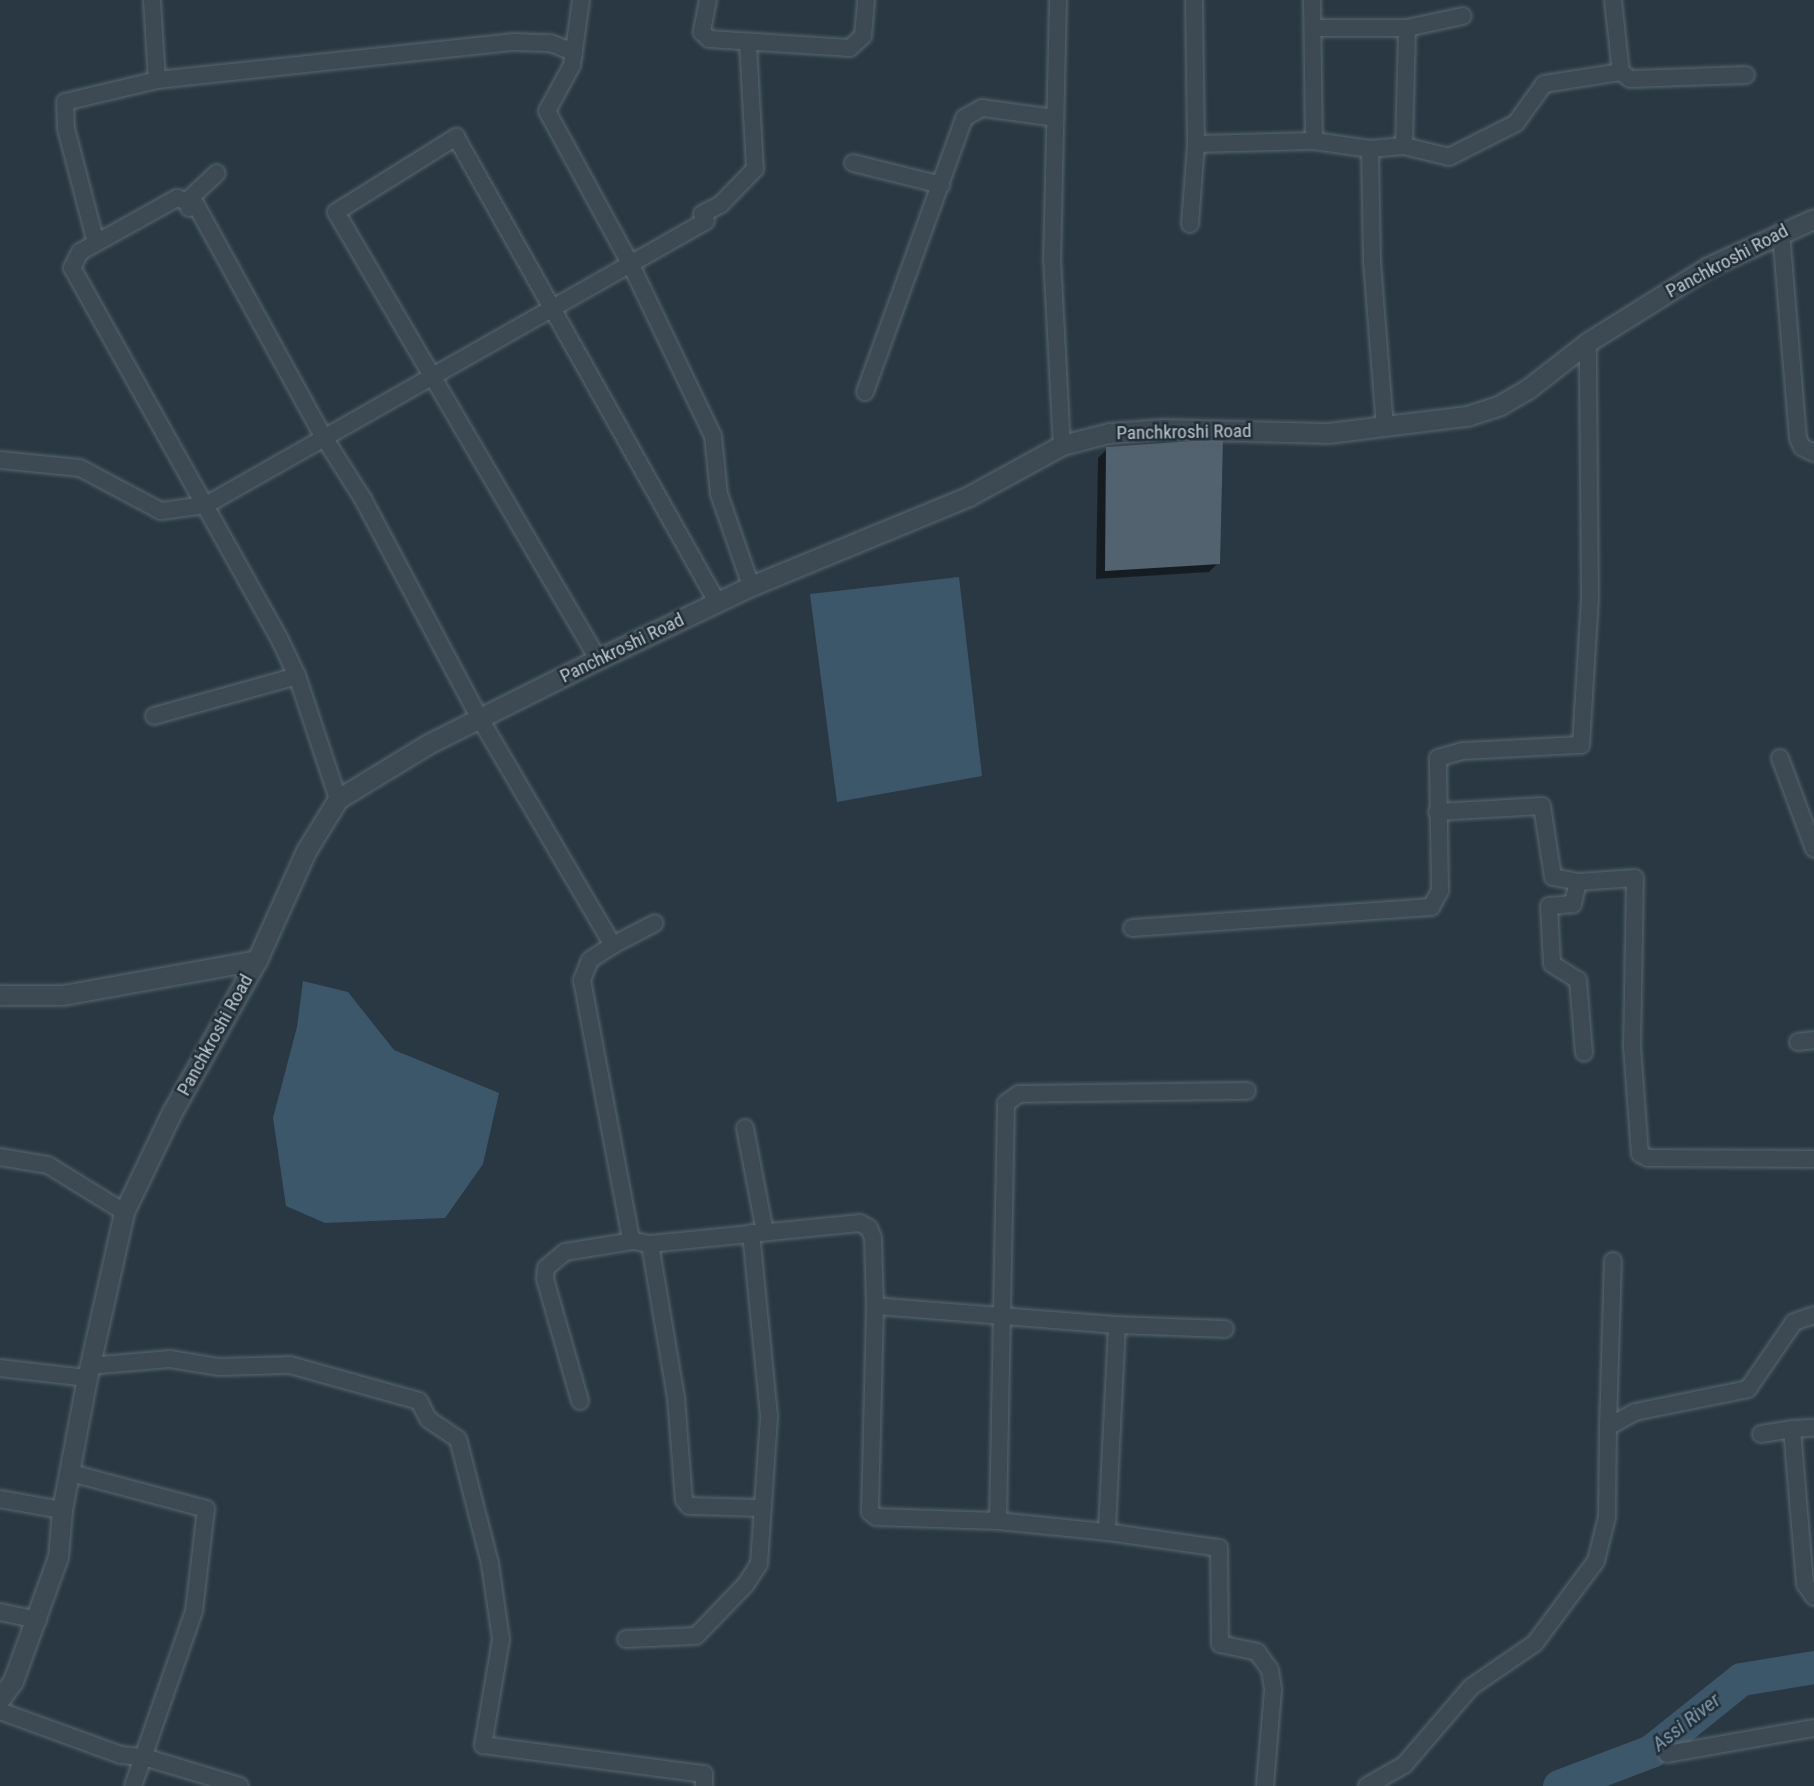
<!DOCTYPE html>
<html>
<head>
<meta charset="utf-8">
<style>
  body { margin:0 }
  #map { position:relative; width:1814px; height:1786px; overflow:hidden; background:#293843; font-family:"Roboto Condensed",sans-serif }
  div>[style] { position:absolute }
  .water>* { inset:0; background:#3d576a }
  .shadow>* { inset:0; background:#0007 }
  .river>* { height:33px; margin:-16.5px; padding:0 16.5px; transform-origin:16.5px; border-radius:16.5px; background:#3d576a }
  .building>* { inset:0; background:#52626e }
  .roads { filter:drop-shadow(0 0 2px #5b6770) drop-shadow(0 0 2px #5b6770) }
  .minor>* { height:16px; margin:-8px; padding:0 8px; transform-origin:8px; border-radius:8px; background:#3d4a53 }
  .tertiary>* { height:19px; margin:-9.5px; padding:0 9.5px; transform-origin:9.5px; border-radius:9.5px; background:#3d4a53 }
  span { translate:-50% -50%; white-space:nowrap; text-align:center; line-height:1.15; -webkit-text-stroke:5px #222f38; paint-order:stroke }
  .street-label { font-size:19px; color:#bac4cc }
  .water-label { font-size:21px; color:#7c99ae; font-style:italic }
</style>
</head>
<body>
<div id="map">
  <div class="water">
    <div style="clip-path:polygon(959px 577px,982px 776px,837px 802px,810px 594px)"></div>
    <div style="clip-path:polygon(303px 981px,348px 992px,394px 1050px,499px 1093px,483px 1164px,445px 1218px,325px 1223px,286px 1206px,273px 1118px,297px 1027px)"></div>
  </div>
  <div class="shadow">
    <div style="clip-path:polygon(1107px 449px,1218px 563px,1209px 572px,1096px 579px,1098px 458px)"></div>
  </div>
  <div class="river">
    <div style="left:1559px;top:1786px;width:98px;rotate:-20.8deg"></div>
    <div style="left:1651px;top:1751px;width:115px;rotate:-38.7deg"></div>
    <div style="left:1741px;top:1679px;width:74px;rotate:-9.3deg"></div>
  </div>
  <div class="building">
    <div style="clip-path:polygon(1223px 439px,1220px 564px,1105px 571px,1106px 447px)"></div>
  </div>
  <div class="roads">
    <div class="minor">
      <div style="left:581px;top:0;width:66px;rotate:97.9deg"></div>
      <div style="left:572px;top:65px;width:52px;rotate:118.5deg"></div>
      <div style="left:547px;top:111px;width:173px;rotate:61.4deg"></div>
      <div style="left:630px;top:263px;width:192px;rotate:64.4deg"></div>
      <div style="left:713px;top:436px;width:58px;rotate:84.1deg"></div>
      <div style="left:719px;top:494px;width:97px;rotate:70.8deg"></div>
      <div style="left:708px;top:0;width:33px;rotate:101deg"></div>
      <div style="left:702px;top:32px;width:10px;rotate:45deg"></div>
      <div style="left:709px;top:39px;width:141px;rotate:3.7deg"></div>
      <div style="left:850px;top:48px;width:18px;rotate:-43deg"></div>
      <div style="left:863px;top:36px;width:36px;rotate:-85deg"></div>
      <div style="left:1058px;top:0;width:257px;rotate:91.3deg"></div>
      <div style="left:1052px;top:257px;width:188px;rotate:87deg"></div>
      <div style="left:1312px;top:0;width:141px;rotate:89.2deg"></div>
      <div style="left:1613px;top:0;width:72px;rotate:83.7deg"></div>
      <div style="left:1621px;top:72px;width:11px;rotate:38deg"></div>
      <div style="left:1630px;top:79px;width:116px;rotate:-2deg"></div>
      <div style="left:1314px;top:28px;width:93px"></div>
      <div style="left:1407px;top:28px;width:57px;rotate:-12.1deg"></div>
      <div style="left:157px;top:80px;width:359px;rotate:-6.1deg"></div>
      <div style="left:514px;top:42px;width:36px;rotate:2deg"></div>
      <div style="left:550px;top:43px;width:26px;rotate:21deg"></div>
      <div style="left:1196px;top:144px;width:118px;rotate:-1.5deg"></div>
      <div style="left:1314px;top:141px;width:57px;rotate:8.1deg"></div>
      <div style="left:1370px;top:149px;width:34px;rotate:-5deg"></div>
      <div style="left:1404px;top:146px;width:46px;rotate:13.7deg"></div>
      <div style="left:1449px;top:157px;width:75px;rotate:-26.9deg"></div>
      <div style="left:1516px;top:123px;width:48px;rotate:-54.3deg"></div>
      <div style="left:1544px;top:84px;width:78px;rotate:-8.9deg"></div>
      <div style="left:1404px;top:146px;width:118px;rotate:-88.5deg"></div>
      <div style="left:1370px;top:149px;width:113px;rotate:89deg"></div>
      <div style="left:1372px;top:262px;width:165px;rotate:85.5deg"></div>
      <div style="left:853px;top:163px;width:91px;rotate:14deg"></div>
      <div style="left:189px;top:208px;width:9px;rotate:-90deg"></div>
      <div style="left:189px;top:199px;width:38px;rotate:-43deg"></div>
      <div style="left:702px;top:214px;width:20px;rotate:-27deg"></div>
      <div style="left:720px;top:205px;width:50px;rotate:-45.8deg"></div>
      <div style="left:755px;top:169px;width:126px;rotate:-93.2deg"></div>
      <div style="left:1190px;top:224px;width:80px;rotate:-85.7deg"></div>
      <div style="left:1196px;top:144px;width:144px;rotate:-90.8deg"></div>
      <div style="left:1781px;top:232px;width:207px;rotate:85.3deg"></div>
      <div style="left:1798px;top:438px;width:10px;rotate:66deg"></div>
      <div style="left:1802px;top:447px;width:13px;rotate:27deg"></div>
      <div style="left:96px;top:243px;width:118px;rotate:-104.7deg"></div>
      <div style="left:66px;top:129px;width:27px;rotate:-92deg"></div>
      <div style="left:65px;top:102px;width:95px;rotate:-13.4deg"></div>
      <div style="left:157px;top:80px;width:80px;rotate:-93.6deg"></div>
      <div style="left:865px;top:392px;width:291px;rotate:-70.1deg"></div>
      <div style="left:964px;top:118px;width:21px;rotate:-29deg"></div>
      <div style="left:982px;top:108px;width:74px;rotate:7.8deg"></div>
      <div style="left:0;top:460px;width:80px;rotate:5.7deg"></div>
      <div style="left:80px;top:468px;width:92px;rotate:28deg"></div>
      <div style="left:161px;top:511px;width:45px;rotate:-7.6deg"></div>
      <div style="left:206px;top:505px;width:575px;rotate:-29.6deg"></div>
      <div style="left:598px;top:659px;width:518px;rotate:-120.38deg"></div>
      <div style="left:336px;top:212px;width:142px;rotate:-32deg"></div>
      <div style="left:456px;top:137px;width:533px;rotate:60.69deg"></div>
      <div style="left:154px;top:716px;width:148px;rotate:-15.6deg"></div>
      <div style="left:1780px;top:758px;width:97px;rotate:69.5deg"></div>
      <div style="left:338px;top:799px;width:130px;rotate:-108.4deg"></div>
      <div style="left:297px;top:676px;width:42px;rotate:-115.3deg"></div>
      <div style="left:279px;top:638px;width:424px;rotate:-119.2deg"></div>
      <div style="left:72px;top:268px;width:18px;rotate:-63deg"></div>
      <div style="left:80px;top:252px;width:111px;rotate:-29.1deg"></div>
      <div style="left:177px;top:198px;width:20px;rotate:20deg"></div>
      <div style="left:196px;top:205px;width:264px;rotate:61.2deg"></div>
      <div style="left:323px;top:436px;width:75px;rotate:57.6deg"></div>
      <div style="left:363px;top:499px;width:247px;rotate:62deg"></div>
      <div style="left:479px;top:717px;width:264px;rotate:59.6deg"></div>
      <div style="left:613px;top:945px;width:27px;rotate:147deg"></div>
      <div style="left:590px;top:960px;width:22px;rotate:112deg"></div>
      <div style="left:582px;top:980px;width:259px;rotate:79.3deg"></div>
      <div style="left:630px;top:1235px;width:7px;rotate:56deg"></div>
      <div style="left:634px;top:1241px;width:16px;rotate:11deg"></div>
      <div style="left:650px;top:1244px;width:211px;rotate:-5.7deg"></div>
      <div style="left:860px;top:1223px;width:10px;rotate:29deg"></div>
      <div style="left:869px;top:1228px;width:11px;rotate:68deg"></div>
      <div style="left:873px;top:1238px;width:68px;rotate:88.3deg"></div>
      <div style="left:875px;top:1306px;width:243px;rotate:4.5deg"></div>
      <div style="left:1117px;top:1325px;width:207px;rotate:92.8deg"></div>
      <div style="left:1107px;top:1532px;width:113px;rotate:8.1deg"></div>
      <div style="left:1219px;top:1548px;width:96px;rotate:89.4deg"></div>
      <div style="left:1220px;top:1644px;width:38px;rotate:12deg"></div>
      <div style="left:1257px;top:1652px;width:22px;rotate:54deg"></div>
      <div style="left:1270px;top:1670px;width:20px;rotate:81deg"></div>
      <div style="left:1273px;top:1690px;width:96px;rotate:94.8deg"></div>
      <div style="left:1437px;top:812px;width:105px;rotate:-3.3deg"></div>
      <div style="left:1542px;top:806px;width:72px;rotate:81.2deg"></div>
      <div style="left:1553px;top:877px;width:25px;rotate:11deg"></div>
      <div style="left:1578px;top:882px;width:57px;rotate:-4deg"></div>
      <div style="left:1635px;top:878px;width:168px;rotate:91deg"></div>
      <div style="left:1632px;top:1046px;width:108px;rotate:85.8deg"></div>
      <div style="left:1640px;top:1154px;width:9px;rotate:27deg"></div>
      <div style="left:1648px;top:1158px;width:166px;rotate:0.3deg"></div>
      <div style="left:1578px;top:882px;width:23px;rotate:103deg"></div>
      <div style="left:1573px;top:904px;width:24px;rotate:175deg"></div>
      <div style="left:1549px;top:906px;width:58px;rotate:87deg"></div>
      <div style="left:1552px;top:964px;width:31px;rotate:32deg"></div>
      <div style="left:1578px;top:980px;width:73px;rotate:85.3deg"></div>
      <div style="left:1132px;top:928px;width:300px;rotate:-4deg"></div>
      <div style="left:1431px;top:907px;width:18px;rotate:-61deg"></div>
      <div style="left:1440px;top:891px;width:133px;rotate:-90.9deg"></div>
      <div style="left:1438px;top:758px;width:25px;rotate:-16deg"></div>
      <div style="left:1462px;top:751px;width:119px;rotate:-2.9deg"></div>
      <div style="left:1581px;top:745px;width:149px;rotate:-86.5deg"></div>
      <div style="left:1590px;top:596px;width:254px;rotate:-90.5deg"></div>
      <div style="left:613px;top:945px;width:47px;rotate:-27.6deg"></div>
      <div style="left:1798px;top:1042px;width:16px;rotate:-7deg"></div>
      <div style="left:745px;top:1128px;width:106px;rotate:79.1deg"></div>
      <div style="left:0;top:1157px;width:49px;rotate:9.5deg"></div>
      <div style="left:48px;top:1165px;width:89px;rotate:31.7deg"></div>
      <div style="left:650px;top:1244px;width:155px;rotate:80.4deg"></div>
      <div style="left:676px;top:1397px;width:103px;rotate:85.6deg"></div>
      <div style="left:684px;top:1500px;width:8px;rotate:50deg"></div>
      <div style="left:689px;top:1506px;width:73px;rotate:1.6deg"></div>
      <div style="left:875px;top:1306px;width:206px;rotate:91.4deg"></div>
      <div style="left:870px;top:1512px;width:8px;rotate:40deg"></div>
      <div style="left:876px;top:1517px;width:122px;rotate:1.9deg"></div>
      <div style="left:998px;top:1521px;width:110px;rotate:5.8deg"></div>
      <div style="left:1117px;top:1325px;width:108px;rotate:2.1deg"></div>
      <div style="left:89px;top:1366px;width:81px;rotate:-4.9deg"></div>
      <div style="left:170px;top:1359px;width:50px;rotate:9.3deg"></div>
      <div style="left:219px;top:1367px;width:71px;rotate:-1.6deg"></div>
      <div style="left:290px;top:1365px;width:134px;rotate:15.6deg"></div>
      <div style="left:419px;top:1401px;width:20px;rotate:63deg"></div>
      <div style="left:428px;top:1419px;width:36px;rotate:34deg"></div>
      <div style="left:458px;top:1439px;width:129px;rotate:75.6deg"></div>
      <div style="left:490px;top:1564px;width:76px;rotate:81.7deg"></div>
      <div style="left:501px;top:1639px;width:108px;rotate:99.6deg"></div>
      <div style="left:483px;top:1745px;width:223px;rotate:7.5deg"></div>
      <div style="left:704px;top:1774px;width:12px;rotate:90deg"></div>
      <div style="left:0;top:1368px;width:88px;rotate:6.6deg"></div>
      <div style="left:580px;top:1401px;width:127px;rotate:-106deg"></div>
      <div style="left:545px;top:1279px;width:11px;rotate:-85deg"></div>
      <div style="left:546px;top:1268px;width:25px;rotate:-40deg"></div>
      <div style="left:565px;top:1252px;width:70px;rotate:-9.1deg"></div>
      <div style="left:1608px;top:1427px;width:166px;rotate:-88.3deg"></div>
      <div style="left:1792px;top:1429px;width:22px;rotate:-3deg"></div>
      <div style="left:1761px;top:1434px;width:31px;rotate:-9deg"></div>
      <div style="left:1792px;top:1429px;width:156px;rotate:85.2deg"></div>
      <div style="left:1805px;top:1584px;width:16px;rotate:55deg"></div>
      <div style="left:71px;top:1473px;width:140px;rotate:14.9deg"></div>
      <div style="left:206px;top:1509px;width:103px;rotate:96.7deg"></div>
      <div style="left:194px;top:1611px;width:185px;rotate:109.2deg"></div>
      <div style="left:0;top:1499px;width:63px;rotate:10.1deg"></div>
      <div style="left:998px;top:1521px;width:418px;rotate:-88.9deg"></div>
      <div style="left:1006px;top:1103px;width:16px;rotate:-35deg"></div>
      <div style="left:1019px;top:1094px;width:228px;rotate:-0.8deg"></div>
      <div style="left:0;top:1612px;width:39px;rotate:12deg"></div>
      <div style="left:626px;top:1639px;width:70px;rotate:-2.5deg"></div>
      <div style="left:696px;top:1636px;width:72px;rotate:-46.1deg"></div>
      <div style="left:746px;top:1584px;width:24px;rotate:-57deg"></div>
      <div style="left:759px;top:1564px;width:148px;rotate:-86.1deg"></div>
      <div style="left:769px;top:1416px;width:184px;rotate:-95.6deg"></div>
      <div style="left:0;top:1711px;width:129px;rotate:20deg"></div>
      <div style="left:121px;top:1755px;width:23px;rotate:5deg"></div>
      <div style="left:144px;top:1757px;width:100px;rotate:16.8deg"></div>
      <div style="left:1667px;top:1754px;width:149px;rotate:-10deg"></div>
      <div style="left:1367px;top:1786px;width:43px;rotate:-29.6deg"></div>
      <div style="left:1404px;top:1765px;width:103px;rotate:-49.3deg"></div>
      <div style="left:1471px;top:1687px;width:78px;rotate:-34.5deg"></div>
      <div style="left:1535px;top:1643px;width:102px;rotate:-53.4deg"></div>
      <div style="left:1596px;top:1561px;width:45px;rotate:-76deg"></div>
      <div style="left:1607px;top:1517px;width:90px;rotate:-89.4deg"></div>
      <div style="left:1608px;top:1427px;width:31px;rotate:-29deg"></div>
      <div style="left:1635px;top:1412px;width:115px;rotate:-11.5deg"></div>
      <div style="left:1748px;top:1389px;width:81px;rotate:-55.5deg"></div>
      <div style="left:1794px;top:1322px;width:21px;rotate:-19deg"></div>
    </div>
    <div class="tertiary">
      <div style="left:0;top:995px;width:63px"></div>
      <div style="left:63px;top:995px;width:197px;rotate:-10.2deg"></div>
      <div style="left:0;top:1699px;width:22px;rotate:-54deg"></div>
      <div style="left:13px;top:1681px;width:132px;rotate:-70.1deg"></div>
      <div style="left:58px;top:1557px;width:47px;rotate:-85.1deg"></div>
      <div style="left:62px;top:1510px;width:134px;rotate:-79.3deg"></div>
      <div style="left:87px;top:1378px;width:170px;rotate:-77.4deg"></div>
      <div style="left:124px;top:1212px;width:111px;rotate:-64.4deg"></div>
      <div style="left:172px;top:1112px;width:174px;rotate:-60.8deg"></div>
      <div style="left:257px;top:960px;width:120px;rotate:-65.8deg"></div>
      <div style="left:306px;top:851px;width:61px;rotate:-58.4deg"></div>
      <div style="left:338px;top:799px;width:105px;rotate:-31.4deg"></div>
      <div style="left:428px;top:744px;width:190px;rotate:-26.6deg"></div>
      <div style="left:598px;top:659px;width:170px;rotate:-25.5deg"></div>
      <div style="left:751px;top:586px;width:236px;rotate:-22.4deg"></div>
      <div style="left:969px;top:496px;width:106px;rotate:-28.7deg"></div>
      <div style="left:1062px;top:445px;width:49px;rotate:-14.3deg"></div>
      <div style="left:1109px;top:433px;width:53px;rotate:-4.3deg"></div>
      <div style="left:1162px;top:429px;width:166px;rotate:1.4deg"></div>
      <div style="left:1328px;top:433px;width:140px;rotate:-7deg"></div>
      <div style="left:1467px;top:416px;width:35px;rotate:-18deg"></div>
      <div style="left:1500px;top:405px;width:34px;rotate:-30deg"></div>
      <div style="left:1529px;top:388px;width:75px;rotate:-37.9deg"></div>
      <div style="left:1588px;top:342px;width:142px;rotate:-32deg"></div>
      <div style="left:1708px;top:267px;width:116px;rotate:-24.4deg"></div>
    </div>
  </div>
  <div class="street-label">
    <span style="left:1727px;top:261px;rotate:-28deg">Panchkroshi Road</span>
    <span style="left:1184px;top:432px;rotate:-1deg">Panchkroshi Road</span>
    <span style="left:622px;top:648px;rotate:-26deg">Panchkroshi Road</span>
    <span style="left:215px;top:1035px;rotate:-61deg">Panchkroshi Road</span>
  </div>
  <div class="water-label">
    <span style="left:1686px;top:1722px;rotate:-38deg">Assi River</span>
  </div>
</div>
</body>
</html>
